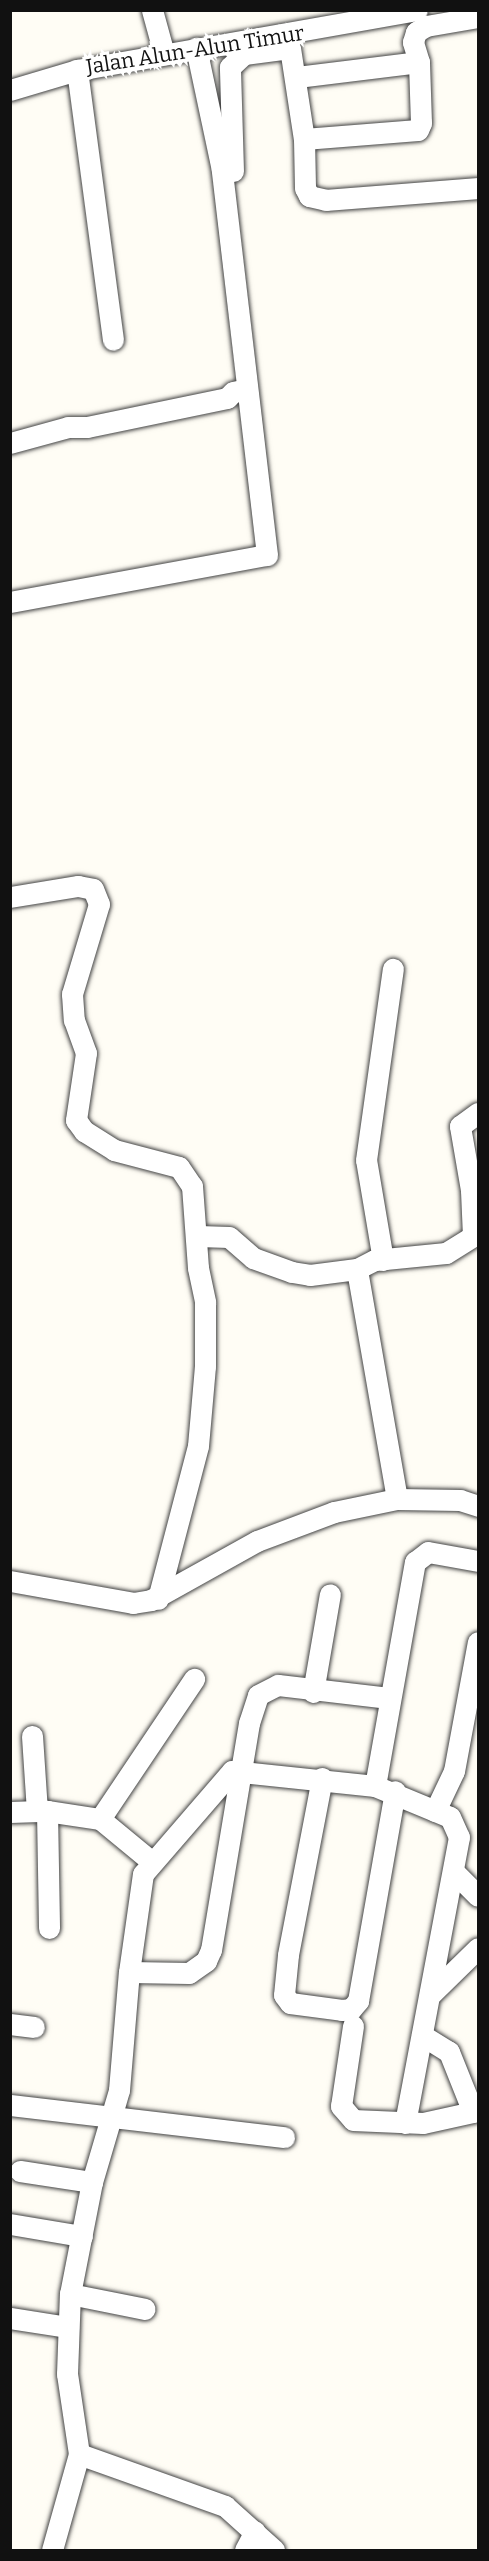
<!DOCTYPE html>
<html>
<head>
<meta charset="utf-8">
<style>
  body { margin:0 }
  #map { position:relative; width:489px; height:2561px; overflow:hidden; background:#fffdf5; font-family:Bitter,serif }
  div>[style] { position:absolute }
  .roads { filter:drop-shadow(0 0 2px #444) drop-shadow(0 0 2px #444) }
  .minor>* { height:21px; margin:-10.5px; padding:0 10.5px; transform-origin:10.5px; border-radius:10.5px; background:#fff }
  span { translate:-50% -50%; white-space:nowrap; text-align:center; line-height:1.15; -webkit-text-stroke:6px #fff; paint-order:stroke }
  .street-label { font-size:21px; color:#111 }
  .frame { position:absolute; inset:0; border:12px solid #111; pointer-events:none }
</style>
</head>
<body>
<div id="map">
  <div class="roads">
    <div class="minor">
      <div style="left:152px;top:10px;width:46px;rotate:74.7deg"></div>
      <div style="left:77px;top:70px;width:272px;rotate:82.4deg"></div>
      <div style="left:297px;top:77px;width:123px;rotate:-7deg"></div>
      <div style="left:10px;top:90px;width:70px;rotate:-16.6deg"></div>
      <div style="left:77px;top:70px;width:345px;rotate:-10deg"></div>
      <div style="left:304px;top:139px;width:114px;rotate:-4.5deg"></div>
      <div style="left:418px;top:130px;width:8px;rotate:-67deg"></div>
      <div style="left:421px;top:123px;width:61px;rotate:-91.9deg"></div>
      <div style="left:419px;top:62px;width:21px;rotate:-107deg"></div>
      <div style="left:413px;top:42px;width:10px;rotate:-73deg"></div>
      <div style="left:416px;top:32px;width:12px;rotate:-31deg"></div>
      <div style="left:426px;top:26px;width:53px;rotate:-9.8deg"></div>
      <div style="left:233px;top:171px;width:104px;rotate:-91.7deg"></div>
      <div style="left:230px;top:67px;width:19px;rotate:-43deg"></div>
      <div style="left:244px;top:54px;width:46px;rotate:-7.4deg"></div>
      <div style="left:290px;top:48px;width:92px;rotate:81.3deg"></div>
      <div style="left:304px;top:139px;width:49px;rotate:88.8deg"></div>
      <div style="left:305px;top:188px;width:9px;rotate:63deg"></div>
      <div style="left:309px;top:196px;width:17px;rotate:13deg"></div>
      <div style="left:326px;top:200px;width:152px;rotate:-4.5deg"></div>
      <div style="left:10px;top:443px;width:60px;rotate:-15.4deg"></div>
      <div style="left:68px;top:427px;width:19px"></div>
      <div style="left:87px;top:427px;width:143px;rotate:-11.7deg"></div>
      <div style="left:227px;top:398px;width:8px;rotate:-45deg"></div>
      <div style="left:233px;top:392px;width:14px;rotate:-12deg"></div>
      <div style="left:10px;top:602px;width:261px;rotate:-10.4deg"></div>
      <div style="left:267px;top:555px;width:388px;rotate:-96.7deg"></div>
      <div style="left:222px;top:170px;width:125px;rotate:-102deg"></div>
      <div style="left:10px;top:897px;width:69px;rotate:-9.2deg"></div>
      <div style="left:78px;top:886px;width:15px;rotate:11deg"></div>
      <div style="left:93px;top:889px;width:16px;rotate:68deg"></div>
      <div style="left:99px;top:904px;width:94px;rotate:106.7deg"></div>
      <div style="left:72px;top:994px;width:26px;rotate:86deg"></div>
      <div style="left:74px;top:1020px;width:35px;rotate:70deg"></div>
      <div style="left:86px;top:1053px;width:68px;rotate:98.5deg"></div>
      <div style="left:76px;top:1120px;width:14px;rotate:54deg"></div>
      <div style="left:84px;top:1131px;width:36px;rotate:32deg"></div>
      <div style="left:114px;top:1150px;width:67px;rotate:14.7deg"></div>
      <div style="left:179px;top:1167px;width:23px;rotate:56deg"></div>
      <div style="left:192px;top:1186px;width:82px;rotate:85.8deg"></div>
      <div style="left:198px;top:1268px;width:35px;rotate:78deg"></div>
      <div style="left:205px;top:1302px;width:64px;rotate:90deg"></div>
      <div style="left:205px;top:1366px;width:80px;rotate:95deg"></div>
      <div style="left:198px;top:1446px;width:158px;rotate:104.7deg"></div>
      <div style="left:198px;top:1236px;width:31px;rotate:2deg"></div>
      <div style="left:229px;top:1237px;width:32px;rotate:41deg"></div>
      <div style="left:253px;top:1258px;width:41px;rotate:19.7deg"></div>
      <div style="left:292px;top:1272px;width:18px;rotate:9deg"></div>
      <div style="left:310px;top:1275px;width:47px;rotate:-7.3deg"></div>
      <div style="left:383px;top:1260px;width:101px;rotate:-99.6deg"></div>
      <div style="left:366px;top:1160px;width:193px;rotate:-82deg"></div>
      <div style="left:397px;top:1499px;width:233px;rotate:-99.9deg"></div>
      <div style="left:357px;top:1269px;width:20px;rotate:-27deg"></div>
      <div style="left:375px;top:1260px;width:71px;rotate:-5.6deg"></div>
      <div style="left:446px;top:1253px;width:32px;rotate:-32deg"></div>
      <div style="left:473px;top:1236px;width:46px;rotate:-92.5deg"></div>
      <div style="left:471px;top:1190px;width:65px;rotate:-99.8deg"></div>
      <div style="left:460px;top:1126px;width:22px;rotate:-36deg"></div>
      <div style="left:10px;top:1581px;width:125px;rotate:10.1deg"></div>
      <div style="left:133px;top:1603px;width:18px;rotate:-9deg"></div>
      <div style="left:151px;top:1600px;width:121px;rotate:-29.1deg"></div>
      <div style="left:257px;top:1541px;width:82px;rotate:-20.6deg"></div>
      <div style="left:334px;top:1512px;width:64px;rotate:-11.7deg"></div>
      <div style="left:397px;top:1499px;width:63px;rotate:0.9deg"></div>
      <div style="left:460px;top:1500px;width:19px;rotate:18deg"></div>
      <div style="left:313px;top:1692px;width:99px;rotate:-80.2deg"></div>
      <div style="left:32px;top:1736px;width:75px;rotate:86.2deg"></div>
      <div style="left:322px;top:1778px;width:180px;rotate:100.9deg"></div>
      <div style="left:288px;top:1955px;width:40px;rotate:95.7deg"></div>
      <div style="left:284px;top:1995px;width:10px;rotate:53deg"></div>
      <div style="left:290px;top:2003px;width:52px;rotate:7.7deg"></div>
      <div style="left:342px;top:2010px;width:9px;rotate:-6deg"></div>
      <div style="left:351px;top:2009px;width:11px;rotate:-49deg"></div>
      <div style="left:358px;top:2001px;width:213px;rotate:-80deg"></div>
      <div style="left:375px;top:1786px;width:228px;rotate:-79.9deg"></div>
      <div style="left:415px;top:1562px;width:16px;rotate:-38deg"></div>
      <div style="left:428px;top:1552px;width:51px;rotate:10.2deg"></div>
      <div style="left:47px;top:1811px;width:117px;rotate:89deg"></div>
      <div style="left:435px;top:1811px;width:44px;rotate:-64.6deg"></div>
      <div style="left:454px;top:1771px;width:131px;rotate:-79.5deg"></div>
      <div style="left:10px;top:1812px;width:37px;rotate:-2deg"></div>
      <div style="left:47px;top:1811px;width:54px;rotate:8.6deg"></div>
      <div style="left:100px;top:1819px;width:169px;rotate:-56.1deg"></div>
      <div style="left:100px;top:1819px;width:66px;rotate:39.5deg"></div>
      <div style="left:453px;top:1871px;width:35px;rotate:45deg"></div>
      <div style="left:129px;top:1972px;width:99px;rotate:-81.9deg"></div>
      <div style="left:143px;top:1874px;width:136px;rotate:-49.2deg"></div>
      <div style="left:232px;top:1771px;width:144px;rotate:6deg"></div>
      <div style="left:375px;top:1786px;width:81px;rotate:22.5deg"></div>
      <div style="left:450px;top:1817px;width:22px;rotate:66deg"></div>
      <div style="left:459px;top:1837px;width:291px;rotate:100.7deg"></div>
      <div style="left:432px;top:1993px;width:64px;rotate:-44.4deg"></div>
      <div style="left:10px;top:2024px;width:24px;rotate:7deg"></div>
      <div style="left:353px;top:2026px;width:81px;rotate:98.5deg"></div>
      <div style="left:341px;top:2106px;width:18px;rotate:49deg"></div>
      <div style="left:353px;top:2120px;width:70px;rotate:2.5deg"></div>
      <div style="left:423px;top:2123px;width:51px;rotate:-12.4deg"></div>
      <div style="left:473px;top:2112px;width:65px;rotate:-111.8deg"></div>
      <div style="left:449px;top:2052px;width:32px;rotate:-148deg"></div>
      <div style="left:10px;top:2105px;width:276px;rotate:6.7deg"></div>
      <div style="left:20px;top:2171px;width:73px;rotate:8.7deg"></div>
      <div style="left:10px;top:2224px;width:73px;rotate:9.5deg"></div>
      <div style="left:70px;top:2294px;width:76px;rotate:11.3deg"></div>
      <div style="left:10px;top:2318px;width:59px;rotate:8.8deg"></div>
      <div style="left:79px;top:2454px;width:155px;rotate:19.6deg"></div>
      <div style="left:225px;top:2506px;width:66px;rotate:41.9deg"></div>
      <div style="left:52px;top:2550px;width:100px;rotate:-74.3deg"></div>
      <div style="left:79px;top:2454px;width:81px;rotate:-98.5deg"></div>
      <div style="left:67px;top:2374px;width:80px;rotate:-87.9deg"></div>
      <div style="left:70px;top:2294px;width:114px;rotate:-78.9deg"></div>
      <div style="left:92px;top:2182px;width:96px;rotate:-73.6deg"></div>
      <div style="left:119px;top:2090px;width:118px;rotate:-85.2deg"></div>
      <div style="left:129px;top:1972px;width:60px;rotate:1deg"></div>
      <div style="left:189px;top:1973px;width:21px;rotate:-35deg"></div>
      <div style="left:206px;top:1961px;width:12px;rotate:-66deg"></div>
      <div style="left:211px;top:1950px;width:230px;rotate:-80.5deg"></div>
      <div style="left:249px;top:1723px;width:29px;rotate:-72deg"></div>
      <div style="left:258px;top:1695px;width:22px;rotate:-27deg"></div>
      <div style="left:278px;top:1685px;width:112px;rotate:6.7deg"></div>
      <div style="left:245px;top:2550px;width:21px;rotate:-62deg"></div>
    </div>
  </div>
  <div class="street-label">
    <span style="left:195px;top:50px;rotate:-9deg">Jalan Alun-Alun Timur</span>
  </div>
  <div class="frame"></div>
</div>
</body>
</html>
